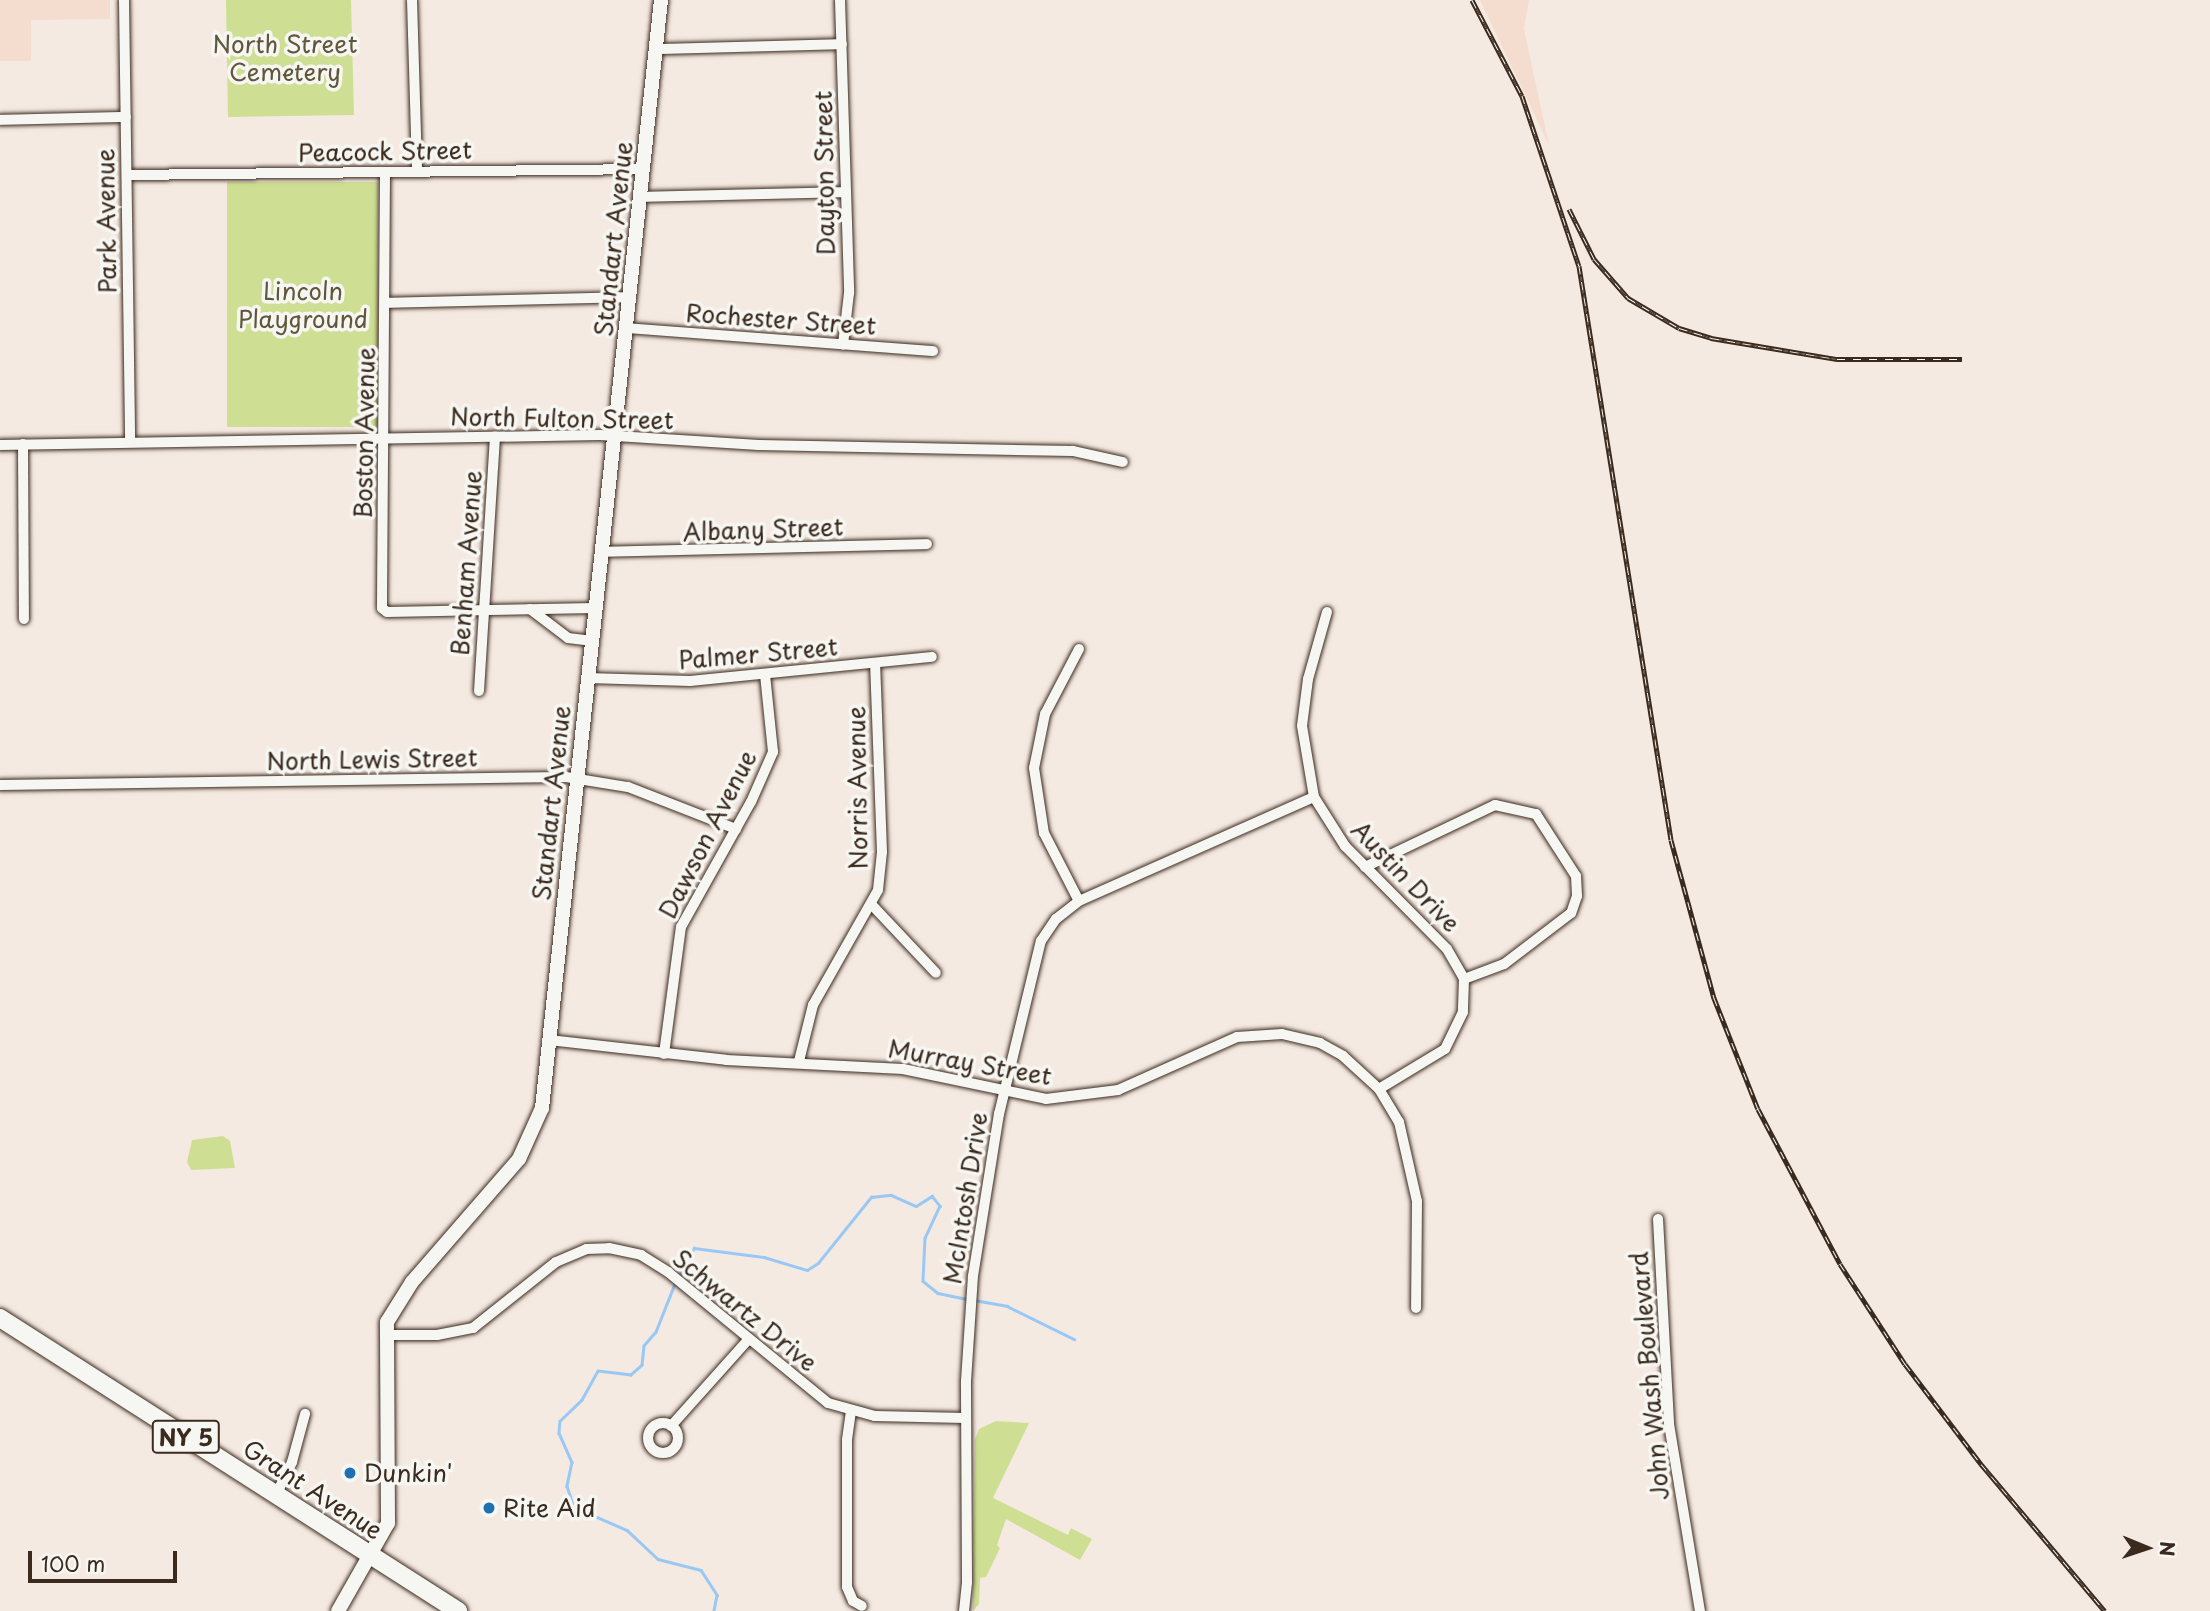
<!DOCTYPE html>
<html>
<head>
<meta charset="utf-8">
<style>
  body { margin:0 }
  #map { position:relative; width:2210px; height:1611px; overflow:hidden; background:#f5eae2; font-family:"Playpen Sans",sans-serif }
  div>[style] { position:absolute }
  .built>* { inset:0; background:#f4dccf }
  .green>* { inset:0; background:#cedf93 }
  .stream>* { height:2.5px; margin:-1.25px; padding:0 1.25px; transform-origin:1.25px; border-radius:1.25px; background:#99c8f4 }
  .roads { filter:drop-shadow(0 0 2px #3b2a1e) drop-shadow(0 0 2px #3b2a1e) }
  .street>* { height:10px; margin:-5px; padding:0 5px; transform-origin:5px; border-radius:5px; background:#f6f6f2 }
  .street>.ring { margin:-5px; padding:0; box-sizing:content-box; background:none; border:10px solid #f6f6f2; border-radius:50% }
  .secondary>* { height:14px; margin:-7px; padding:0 7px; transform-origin:7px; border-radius:7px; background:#f6f6f2 }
  .highway>* { height:18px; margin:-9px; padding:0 9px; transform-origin:9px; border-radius:9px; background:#f6f6f2 }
  .rail>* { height:5px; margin-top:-2.5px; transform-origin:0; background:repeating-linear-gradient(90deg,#f6f6f2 0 8px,#3b2a1e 0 16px); box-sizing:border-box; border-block:2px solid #3b2a1e }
  .dots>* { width:19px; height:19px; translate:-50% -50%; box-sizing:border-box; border:4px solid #f6f6f2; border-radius:50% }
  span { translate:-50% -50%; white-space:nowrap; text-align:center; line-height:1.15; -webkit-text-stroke:7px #f6f6f2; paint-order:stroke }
  .shield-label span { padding:2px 5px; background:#f6f6f2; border:2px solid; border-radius:5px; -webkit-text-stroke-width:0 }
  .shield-label { font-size:23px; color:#3b2a1e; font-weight:700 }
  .park-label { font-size:24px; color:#60573b }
  .street-label { font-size:24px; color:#3b2a1e }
  .poi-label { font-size:24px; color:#3b2a1e }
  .left { translate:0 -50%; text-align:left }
  .north { position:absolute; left:2112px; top:1513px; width:70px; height:70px; -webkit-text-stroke:5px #f6f6f2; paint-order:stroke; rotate:92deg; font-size:19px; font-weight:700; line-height:28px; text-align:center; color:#3b2a1e }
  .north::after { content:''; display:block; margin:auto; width:24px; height:32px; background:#3b2a1e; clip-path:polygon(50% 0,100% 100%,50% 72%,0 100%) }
  .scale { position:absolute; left:28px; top:1551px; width:149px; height:32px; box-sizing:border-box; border:4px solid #3b2a1e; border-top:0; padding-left:9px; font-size:21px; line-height:24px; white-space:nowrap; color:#3b2a1e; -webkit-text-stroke:5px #f6f6f2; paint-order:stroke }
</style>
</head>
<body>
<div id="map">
  <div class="built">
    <div style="clip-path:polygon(0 0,110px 0,110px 19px,31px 20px,31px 61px,0 61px)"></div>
    <div style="clip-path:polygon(1480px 0,1529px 0,1524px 29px,1549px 145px)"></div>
  </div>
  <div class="green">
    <div style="clip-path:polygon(226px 0,351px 0,354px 115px,228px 117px)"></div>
    <div style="clip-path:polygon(378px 182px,378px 427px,227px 427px,227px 182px)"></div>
    <div style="clip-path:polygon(223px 1136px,230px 1141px,235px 1168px,191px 1170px,187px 1162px,192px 1140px)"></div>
    <div style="clip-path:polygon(996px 1421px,1029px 1423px,993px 1498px,1068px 1535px,1071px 1528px,1092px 1539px,1080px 1560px,1006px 1519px,997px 1545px,1000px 1548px,986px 1577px,980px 1578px,979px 1604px,973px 1611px,975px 1439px,979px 1429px)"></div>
  </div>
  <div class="stream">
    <div style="left:678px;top:1278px;width:34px;rotate:-62deg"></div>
    <div style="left:694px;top:1248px;width:71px;rotate:7.3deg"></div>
    <div style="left:764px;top:1257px;width:45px;rotate:16.8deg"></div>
    <div style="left:807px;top:1270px;width:13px;rotate:-32deg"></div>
    <div style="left:818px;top:1263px;width:85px;rotate:-51.2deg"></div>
    <div style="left:871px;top:1197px;width:20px;rotate:-6deg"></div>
    <div style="left:891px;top:1195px;width:27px;rotate:24deg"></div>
    <div style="left:916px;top:1206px;width:19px;rotate:-32deg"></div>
    <div style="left:932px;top:1196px;width:13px;rotate:51deg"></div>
    <div style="left:940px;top:1206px;width:35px;rotate:115deg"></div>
    <div style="left:925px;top:1238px;width:43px;rotate:92.7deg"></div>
    <div style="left:923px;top:1281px;width:19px;rotate:39deg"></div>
    <div style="left:938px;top:1293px;width:30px;rotate:12deg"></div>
    <div style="left:675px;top:1284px;width:52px;rotate:111.6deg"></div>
    <div style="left:656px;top:1332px;width:18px;rotate:131deg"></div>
    <div style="left:644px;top:1346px;width:19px;rotate:96deg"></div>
    <div style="left:642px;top:1365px;width:15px;rotate:138deg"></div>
    <div style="left:631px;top:1375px;width:33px;rotate:-173deg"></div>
    <div style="left:598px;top:1371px;width:33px;rotate:119deg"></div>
    <div style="left:582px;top:1400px;width:30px;rotate:136deg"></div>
    <div style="left:560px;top:1421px;width:12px;rotate:95deg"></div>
    <div style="left:559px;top:1433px;width:32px;rotate:66deg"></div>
    <div style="left:572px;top:1462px;width:25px;rotate:102deg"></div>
    <div style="left:567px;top:1486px;width:22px;rotate:72deg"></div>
    <div style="left:574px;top:1507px;width:58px;rotate:23.5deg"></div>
    <div style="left:627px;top:1530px;width:42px;rotate:43.1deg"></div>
    <div style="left:658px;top:1559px;width:44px;rotate:14.3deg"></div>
    <div style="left:701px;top:1570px;width:30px;rotate:57deg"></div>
    <div style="left:717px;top:1595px;width:16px;rotate:101deg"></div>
    <div style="left:974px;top:1300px;width:34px;rotate:10deg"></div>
    <div style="left:1007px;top:1306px;width:75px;rotate:26.2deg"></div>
  </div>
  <div class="roads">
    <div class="street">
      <div style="left:124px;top:0;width:442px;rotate:89.2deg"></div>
      <div style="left:412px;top:0;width:171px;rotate:88.3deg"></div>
      <div style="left:840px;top:0;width:293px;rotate:88.2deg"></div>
      <div style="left:849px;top:293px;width:52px;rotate:96.6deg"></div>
      <div style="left:657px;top:49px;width:185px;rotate:-1.5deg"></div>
      <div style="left:0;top:120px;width:126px;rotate:-1.4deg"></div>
      <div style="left:385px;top:172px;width:436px;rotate:90.4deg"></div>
      <div style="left:382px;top:608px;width:6px;rotate:39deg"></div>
      <div style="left:387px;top:612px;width:207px;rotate:-1.1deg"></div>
      <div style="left:127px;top:175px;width:517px;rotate:-0.66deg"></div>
      <div style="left:641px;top:197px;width:204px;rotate:-1.4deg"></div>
      <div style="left:385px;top:303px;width:244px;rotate:-1.4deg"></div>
      <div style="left:626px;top:328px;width:308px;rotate:4.3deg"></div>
      <div style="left:23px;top:444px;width:175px;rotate:89.7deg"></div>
      <div style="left:0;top:445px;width:600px;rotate:-0.95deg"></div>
      <div style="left:600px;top:435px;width:159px;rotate:3.6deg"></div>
      <div style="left:759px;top:445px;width:314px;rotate:1.1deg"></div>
      <div style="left:1073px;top:451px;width:51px;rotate:12.4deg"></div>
      <div style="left:600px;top:552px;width:327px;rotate:-1.4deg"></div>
      <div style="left:530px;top:609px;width:48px;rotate:37.3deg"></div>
      <div style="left:568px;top:638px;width:23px;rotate:7deg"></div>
      <div style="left:1327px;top:612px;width:70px;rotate:105.8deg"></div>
      <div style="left:1308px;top:679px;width:47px;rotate:97.3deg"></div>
      <div style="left:1302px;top:726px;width:72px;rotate:80.4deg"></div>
      <div style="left:1314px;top:797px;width:58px;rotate:57.7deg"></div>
      <div style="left:1345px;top:846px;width:145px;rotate:45.3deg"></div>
      <div style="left:1447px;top:949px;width:34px;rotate:60deg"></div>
      <div style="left:1464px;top:979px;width:33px;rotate:92deg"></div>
      <div style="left:1463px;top:1012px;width:41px;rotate:115.9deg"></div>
      <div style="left:1445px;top:1049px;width:77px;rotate:148.8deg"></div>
      <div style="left:1079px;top:649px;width:73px;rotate:117.6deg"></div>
      <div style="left:1045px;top:714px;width:55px;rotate:101.5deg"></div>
      <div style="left:1034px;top:768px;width:66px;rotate:81.3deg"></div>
      <div style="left:1044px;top:833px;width:76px;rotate:62.8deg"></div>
      <div style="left:587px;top:678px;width:103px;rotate:1.7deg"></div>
      <div style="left:690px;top:681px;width:243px;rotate:-5.7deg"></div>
      <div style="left:479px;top:691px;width:255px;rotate:-86.4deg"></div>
      <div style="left:0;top:785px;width:566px;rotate:-0.81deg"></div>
      <div style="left:566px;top:777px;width:63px;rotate:9.2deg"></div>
      <div style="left:628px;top:787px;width:116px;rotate:21.3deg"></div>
      <div style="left:1365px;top:867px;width:144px;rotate:-25.5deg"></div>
      <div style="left:1495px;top:805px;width:42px;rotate:12.4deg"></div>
      <div style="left:1536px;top:814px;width:74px;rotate:57.2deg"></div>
      <div style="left:1576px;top:876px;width:20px;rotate:87deg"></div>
      <div style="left:1577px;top:896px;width:18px;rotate:109deg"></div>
      <div style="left:1571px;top:913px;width:84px;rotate:142.7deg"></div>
      <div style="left:1504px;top:964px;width:43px;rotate:159.4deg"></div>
      <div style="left:872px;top:905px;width:93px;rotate:46.7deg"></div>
      <div style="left:549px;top:1040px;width:178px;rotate:6.4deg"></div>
      <div style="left:726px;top:1060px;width:177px;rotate:2.9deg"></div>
      <div style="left:903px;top:1069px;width:146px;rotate:11.8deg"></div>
      <div style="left:1046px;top:1099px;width:73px;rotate:-7.1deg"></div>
      <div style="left:1118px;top:1090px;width:130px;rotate:-24deg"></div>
      <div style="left:1237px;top:1037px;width:45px;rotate:-3.8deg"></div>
      <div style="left:1282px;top:1034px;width:39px;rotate:13deg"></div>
      <div style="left:1320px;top:1043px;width:26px;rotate:29deg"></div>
      <div style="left:1343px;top:1056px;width:49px;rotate:42.5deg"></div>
      <div style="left:1379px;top:1089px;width:39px;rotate:59deg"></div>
      <div style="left:1399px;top:1122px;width:81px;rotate:77.2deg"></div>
      <div style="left:1417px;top:1201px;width:107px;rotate:90.5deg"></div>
      <div style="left:664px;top:1054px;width:128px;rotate:-82.4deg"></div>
      <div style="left:681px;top:927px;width:143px;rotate:-60.8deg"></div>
      <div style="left:751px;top:802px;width:55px;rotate:-66.3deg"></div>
      <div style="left:773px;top:752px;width:78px;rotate:-95.9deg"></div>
      <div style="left:799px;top:1061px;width:58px;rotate:-76deg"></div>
      <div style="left:813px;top:1005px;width:132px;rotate:-60.5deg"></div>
      <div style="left:878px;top:890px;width:38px;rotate:-84deg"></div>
      <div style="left:882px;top:852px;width:189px;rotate:-92.1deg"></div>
      <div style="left:1658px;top:1219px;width:205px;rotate:86.9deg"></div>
      <div style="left:1669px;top:1424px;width:190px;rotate:80.6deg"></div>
      <div style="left:385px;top:1335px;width:52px"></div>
      <div style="left:437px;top:1335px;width:37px;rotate:-11deg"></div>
      <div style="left:473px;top:1328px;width:106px;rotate:-38.5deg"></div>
      <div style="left:556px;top:1262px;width:33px;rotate:-23deg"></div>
      <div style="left:586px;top:1249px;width:23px;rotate:-2deg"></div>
      <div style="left:609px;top:1248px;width:33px;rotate:12deg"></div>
      <div style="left:641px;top:1255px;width:32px;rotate:32deg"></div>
      <div style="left:668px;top:1272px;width:207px;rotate:39.3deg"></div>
      <div style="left:828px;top:1403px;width:49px;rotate:15.5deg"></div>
      <div style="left:875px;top:1416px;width:90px;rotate:1.3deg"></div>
      <div style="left:851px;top:1411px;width:29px;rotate:98deg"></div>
      <div style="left:847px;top:1440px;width:147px;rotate:90deg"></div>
      <div style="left:847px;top:1587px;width:15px;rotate:67deg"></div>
      <div style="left:853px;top:1601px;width:10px;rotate:29deg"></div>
      <div class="ring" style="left:648px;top:1423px;width:20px;height:20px"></div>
      <div style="left:671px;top:1426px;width:115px;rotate:-48.2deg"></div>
      <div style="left:276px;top:1495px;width:37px;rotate:-64deg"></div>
      <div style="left:292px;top:1462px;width:50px;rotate:-74.8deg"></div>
      <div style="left:964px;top:1611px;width:29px;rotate:-84deg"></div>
      <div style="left:967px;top:1582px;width:201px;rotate:-90.3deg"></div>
      <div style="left:966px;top:1381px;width:105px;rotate:-86.2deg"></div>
      <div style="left:973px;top:1276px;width:164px;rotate:-80.9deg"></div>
      <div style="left:999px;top:1114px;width:178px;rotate:-76.4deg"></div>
      <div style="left:1041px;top:941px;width:27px;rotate:-56deg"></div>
      <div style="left:1056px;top:919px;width:29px;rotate:-38deg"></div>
      <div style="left:1079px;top:901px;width:257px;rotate:-23.9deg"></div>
    </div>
    <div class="secondary">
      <div style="left:338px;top:1611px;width:101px;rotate:-60.4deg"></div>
      <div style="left:388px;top:1523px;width:201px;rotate:-90.3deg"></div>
      <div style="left:387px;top:1322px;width:47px;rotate:-58deg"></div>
      <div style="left:412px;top:1282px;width:163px;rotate:-49deg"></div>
      <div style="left:519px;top:1159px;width:56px;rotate:-65.7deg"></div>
      <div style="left:542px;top:1108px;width:1114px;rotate:-83.87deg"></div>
    </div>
    <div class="highway">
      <div style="left:0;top:1318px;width:544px;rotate:32.61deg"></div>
    </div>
  </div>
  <div class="rail">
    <div style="left:1472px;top:0;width:108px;rotate:62.5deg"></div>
    <div style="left:1522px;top:96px;width:179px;rotate:71.5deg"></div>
    <div style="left:1579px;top:266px;width:581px;rotate:80.89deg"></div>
    <div style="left:1671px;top:840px;width:164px;rotate:74.8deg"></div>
    <div style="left:1714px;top:998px;width:119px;rotate:68.4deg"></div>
    <div style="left:1758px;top:1109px;width:175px;rotate:62.1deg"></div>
    <div style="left:1840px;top:1264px;width:119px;rotate:57deg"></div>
    <div style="left:1905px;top:1364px;width:126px;rotate:52.8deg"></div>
    <div style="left:1981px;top:1464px;width:192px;rotate:49.9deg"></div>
    <div style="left:1569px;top:209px;width:56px;rotate:63.4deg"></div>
    <div style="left:1594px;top:259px;width:52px;rotate:48.9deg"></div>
    <div style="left:1628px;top:298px;width:59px;rotate:30.5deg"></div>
    <div style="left:1679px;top:328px;width:34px;rotate:17deg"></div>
    <div style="left:1711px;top:338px;width:128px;rotate:9.5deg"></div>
    <div style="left:1837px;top:359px;width:125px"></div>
  </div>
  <div class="dots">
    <div style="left:350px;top:1473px;background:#1f6fb2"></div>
    <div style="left:489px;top:1508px;background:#1f6fb2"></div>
  </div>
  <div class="shield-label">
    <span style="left:186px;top:1437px">NY 5</span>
  </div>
  <div class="park-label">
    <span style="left:285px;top:58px">North Street<br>Cemetery</span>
    <span style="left:303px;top:305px">Lincoln<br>Playground</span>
  </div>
  <div class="street-label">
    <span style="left:385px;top:151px;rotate:-1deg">Peacock Street</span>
    <span style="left:824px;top:173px;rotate:-91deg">Dayton Street</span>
    <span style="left:106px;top:221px;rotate:-91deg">Park Avenue</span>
    <span style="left:613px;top:239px;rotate:-84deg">Standart Avenue</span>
    <span style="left:781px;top:319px;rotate:4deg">Rochester Street</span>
    <span style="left:562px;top:418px;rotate:1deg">North Fulton Street</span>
    <span style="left:364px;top:433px;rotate:-89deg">Boston Avenue</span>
    <span style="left:763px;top:529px;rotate:-2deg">Albany Street</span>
    <span style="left:466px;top:563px;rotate:-86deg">Benham Avenue</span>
    <span style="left:758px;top:653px;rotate:-5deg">Palmer Street</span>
    <span style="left:372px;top:759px;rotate:-1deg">North Lewis Street</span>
    <span style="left:857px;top:788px;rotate:-91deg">Norris Avenue</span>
    <span style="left:551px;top:803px;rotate:-84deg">Standart Avenue</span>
    <span style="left:707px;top:834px;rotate:-63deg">Dawson Avenue</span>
    <span style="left:1406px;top:876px;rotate:46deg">Austin Drive</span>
    <span style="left:970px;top:1062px;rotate:10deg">Murray Street</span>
    <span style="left:965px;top:1198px;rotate:-81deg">McIntosh Drive</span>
    <span style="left:745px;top:1310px;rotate:39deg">Schwartz Drive</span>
    <span style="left:1649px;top:1376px;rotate:-95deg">John Wash Boulevard</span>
    <span style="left:313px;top:1489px;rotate:33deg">Grant Avenue</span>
  </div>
  <div class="poi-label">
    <span class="left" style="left:364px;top:1473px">Dunkin'</span>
    <span class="left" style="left:503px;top:1508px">Rite Aid</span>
  </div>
  <div class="north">N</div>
  <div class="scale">100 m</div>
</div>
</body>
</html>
